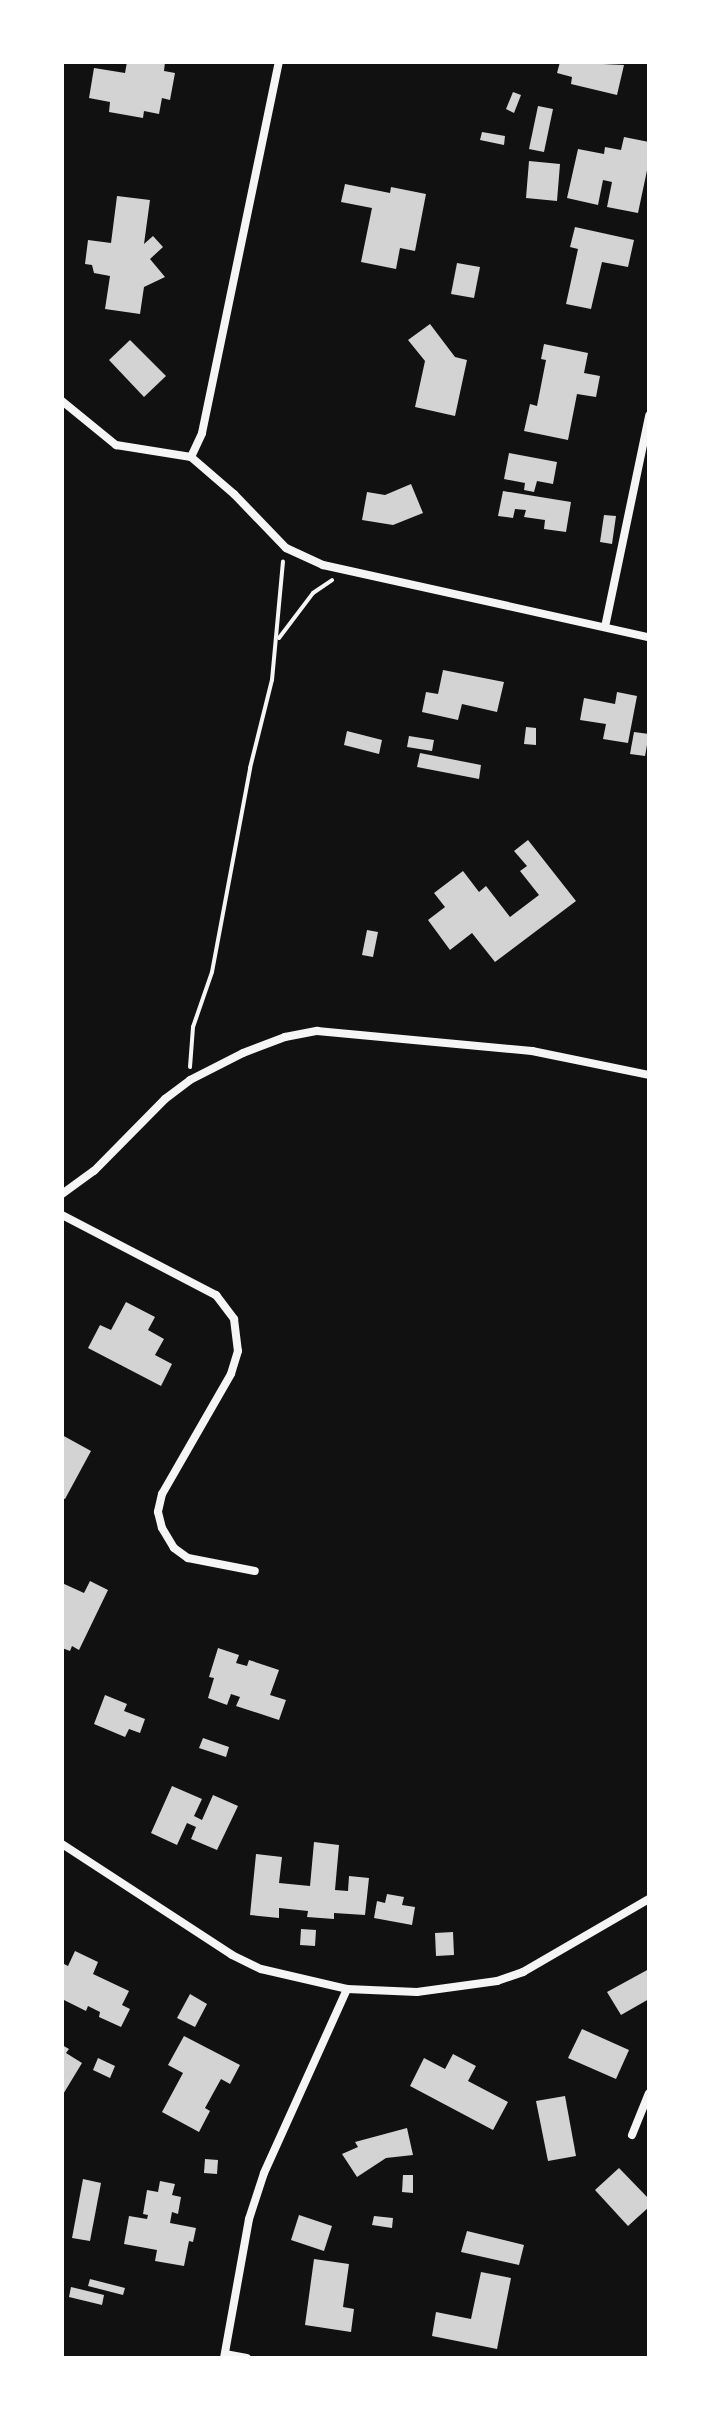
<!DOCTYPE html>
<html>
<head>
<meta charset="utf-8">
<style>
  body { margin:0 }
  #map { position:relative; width:711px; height:2420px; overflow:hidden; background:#111; font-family:Rubik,sans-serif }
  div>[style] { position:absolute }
  .building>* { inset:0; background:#d3d3d3 }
  .path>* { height:4px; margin:-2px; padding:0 2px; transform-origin:2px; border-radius:2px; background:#f5f5f5 }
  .minor>* { height:8px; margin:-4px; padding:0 4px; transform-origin:4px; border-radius:4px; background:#f5f5f5 }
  span { translate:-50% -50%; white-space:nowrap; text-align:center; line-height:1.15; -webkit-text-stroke:6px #fff; paint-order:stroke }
  .frame { position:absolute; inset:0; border:64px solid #fff; pointer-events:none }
</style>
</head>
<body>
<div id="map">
  <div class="building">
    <div style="clip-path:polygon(127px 62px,165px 62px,164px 71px,175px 73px,170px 100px,162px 98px,159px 114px,144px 111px,143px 118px,109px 112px,110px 102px,89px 98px,94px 68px,125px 73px)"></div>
    <div style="clip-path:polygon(560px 62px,624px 65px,617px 95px,571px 84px,572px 77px,557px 73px)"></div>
    <div style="clip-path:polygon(513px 92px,521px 95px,514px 113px,506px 109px)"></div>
    <div style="clip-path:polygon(538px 106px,553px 109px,544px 152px,529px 149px)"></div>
    <div style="clip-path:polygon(482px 132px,505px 136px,504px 145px,480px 140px)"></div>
    <div style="clip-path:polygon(624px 137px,649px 142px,649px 161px,638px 213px,607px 207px,612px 182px,603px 180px,598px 205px,567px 198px,578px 149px,604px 154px,605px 147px,621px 150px)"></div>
    <div style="clip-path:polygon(529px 161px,560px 164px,557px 201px,526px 198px)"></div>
    <div style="clip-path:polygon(345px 184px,390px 193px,391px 187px,426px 194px,415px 251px,400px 248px,396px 269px,361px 262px,372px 208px,341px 202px)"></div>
    <div style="clip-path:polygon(117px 196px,150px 200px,144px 244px,153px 236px,163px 247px,150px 259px,165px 277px,144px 287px,140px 314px,105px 309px,110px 276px,94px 273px,92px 265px,85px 264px,88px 240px,111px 243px)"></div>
    <div style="clip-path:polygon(575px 227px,634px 240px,628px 267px,602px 262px,591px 309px,566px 304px,578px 249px,570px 247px)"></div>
    <div style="clip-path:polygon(457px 263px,480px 267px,474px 298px,451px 294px)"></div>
    <div style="clip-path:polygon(430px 324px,455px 357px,467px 360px,455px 416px,415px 407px,425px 361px,408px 340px)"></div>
    <div style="clip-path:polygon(130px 340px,166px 376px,144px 397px,109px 360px)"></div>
    <div style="clip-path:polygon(544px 344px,588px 353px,584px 373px,600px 376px,596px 397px,577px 394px,568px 440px,524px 431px,530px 404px,537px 406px,546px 360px,541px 359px)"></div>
    <div style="clip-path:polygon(509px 453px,557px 462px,553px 484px,537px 481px,534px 492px,524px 490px,525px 483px,504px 479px)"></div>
    <div style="clip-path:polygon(411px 484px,423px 513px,393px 525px,362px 520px,367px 492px,385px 495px)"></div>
    <div style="clip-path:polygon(503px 491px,571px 502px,566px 532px,544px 529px,545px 520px,524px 517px,526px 510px,515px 509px,513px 518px,498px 516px)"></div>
    <div style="clip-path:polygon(604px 515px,616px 516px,612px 544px,600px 542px)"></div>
    <div style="clip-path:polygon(443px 670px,504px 682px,497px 712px,462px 704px,458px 720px,422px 712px,426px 692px,438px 694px)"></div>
    <div style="clip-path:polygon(617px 692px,637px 696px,628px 743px,603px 739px,606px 724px,580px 720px,584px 698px,615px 704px)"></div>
    <div style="clip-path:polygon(526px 727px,536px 728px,536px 745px,524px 744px)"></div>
    <div style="clip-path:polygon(347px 731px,382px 740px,379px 754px,344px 745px)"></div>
    <div style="clip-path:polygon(634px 732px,649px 734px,645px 756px,630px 754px)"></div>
    <div style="clip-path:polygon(409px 736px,434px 740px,432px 751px,407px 747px)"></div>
    <div style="clip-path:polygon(420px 753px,481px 765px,479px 779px,417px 767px)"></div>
    <div style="clip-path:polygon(528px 840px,576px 901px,495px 962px,472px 933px,450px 950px,428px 920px,445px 907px,434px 893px,463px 871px,479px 892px,486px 886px,510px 917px,539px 895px,520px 871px,527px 866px,514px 851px)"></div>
    <div style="clip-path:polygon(367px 930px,378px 932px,373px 957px,362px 955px)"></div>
    <div style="clip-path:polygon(126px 1302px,155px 1317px,148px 1330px,164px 1339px,155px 1355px,172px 1364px,161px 1386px,88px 1348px,100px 1325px,111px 1330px)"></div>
    <div style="clip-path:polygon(62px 1435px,91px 1451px,65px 1499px,62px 1498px)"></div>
    <div style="clip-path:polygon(90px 1581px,108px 1590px,79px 1650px,72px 1646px,70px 1651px,62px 1648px,62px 1583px,84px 1593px)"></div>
    <div style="clip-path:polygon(218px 1648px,239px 1655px,236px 1663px,247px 1666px,249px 1660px,279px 1670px,270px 1695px,286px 1700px,279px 1720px,236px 1706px,240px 1697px,231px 1694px,227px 1705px,208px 1698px,214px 1678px,209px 1677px)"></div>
    <div style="clip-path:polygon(105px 1695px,127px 1704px,124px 1711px,145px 1719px,140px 1733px,129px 1729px,125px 1737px,94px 1724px)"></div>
    <div style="clip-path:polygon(203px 1738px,229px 1747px,226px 1757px,199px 1748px)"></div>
    <div style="clip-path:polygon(172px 1786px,202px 1799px,194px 1816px,202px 1820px,213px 1795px,238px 1806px,217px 1850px,191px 1839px,196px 1827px,187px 1823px,177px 1845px,151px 1833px)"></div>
    <div style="clip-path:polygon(314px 1842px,339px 1845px,335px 1890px,348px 1891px,349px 1876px,369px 1878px,365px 1915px,334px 1913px,334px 1919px,307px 1917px,308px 1911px,279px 1908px,279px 1918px,250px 1915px,256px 1854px,282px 1857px,279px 1883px,310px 1886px)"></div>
    <div style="clip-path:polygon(387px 1894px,404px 1897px,402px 1905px,415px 1907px,412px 1925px,374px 1918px,377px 1901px,385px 1903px)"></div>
    <div style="clip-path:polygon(301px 1929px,316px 1930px,315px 1946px,300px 1945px)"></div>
    <div style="clip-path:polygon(453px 1932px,454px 1955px,436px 1956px,435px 1933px)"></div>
    <div style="clip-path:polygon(75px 1951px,98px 1962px,93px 1974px,129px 1991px,122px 2005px,130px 2009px,121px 2027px,99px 2017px,100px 2012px,88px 2006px,86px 2011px,62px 1999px,62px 1963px,68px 1966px)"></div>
    <div style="clip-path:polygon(649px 1969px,649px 1999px,621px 2015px,607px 1992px)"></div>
    <div style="clip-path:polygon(190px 1994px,207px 2004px,195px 2027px,177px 2018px)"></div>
    <div style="clip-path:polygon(582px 2029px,629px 2050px,616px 2079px,568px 2058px)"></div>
    <div style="clip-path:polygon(184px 2036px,240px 2065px,230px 2084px,221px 2079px,205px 2108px,210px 2111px,199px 2132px,162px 2112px,183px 2073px,168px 2065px)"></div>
    <div style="clip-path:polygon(62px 2045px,69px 2049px,66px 2053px,82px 2063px,62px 2096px)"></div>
    <div style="clip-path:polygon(453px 2054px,476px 2066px,468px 2081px,508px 2102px,493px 2130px,410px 2086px,424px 2058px,445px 2069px)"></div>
    <div style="clip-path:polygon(98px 2058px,115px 2066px,110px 2078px,93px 2070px)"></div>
    <div style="clip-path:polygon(565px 2096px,576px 2156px,548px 2161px,536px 2101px)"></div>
    <div style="clip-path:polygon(407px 2128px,413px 2155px,386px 2158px,357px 2177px,342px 2154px,358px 2147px,355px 2142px)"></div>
    <div style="clip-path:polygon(205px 2159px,218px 2160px,217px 2174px,204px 2173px)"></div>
    <div style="clip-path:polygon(619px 2168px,649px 2199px,649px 2207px,628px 2226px,595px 2190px)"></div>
    <div style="clip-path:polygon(403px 2175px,413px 2175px,413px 2193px,402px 2192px)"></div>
    <div style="clip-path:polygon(83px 2179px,101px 2183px,90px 2241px,72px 2238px)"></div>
    <div style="clip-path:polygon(160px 2181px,175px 2184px,172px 2195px,181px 2197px,178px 2214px,172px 2212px,170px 2223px,196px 2228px,193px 2242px,189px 2241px,184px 2266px,155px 2261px,157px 2250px,124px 2244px,129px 2216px,147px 2219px,148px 2215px,143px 2214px,147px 2190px,158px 2192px)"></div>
    <div style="clip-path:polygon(299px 2215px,332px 2226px,324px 2251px,291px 2240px)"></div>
    <div style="clip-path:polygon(374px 2216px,393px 2218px,392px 2228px,372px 2225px)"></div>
    <div style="clip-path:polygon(467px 2231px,524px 2245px,519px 2265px,461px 2252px)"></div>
    <div style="clip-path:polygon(314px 2259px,349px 2264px,343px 2307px,354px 2309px,351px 2332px,305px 2325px)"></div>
    <div style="clip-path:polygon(481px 2272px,511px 2278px,497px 2349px,432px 2336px,436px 2312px,471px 2319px)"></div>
    <div style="clip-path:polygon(90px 2279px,125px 2288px,123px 2295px,88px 2286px)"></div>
    <div style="clip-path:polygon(71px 2287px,104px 2295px,102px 2305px,69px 2297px)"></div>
  </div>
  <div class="path">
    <div style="left:279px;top:638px;width:56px;rotate:-52.9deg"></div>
    <div style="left:313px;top:593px;width:23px;rotate:-34deg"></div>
    <div style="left:190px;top:1067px;width:40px;rotate:-85.7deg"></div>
    <div style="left:193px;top:1027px;width:58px;rotate:-70.9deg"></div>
    <div style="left:212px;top:972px;width:208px;rotate:-79.4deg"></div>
    <div style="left:250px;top:768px;width:91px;rotate:-76deg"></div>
    <div style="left:272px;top:680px;width:119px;rotate:-84.7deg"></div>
  </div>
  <div class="minor">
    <div style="left:62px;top:401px;width:70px;rotate:39.2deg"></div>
    <div style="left:116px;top:445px;width:76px;rotate:9.1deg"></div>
    <div style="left:191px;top:457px;width:26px;rotate:-65deg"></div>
    <div style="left:202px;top:433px;width:379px;rotate:-78.3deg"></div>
    <div style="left:191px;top:457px;width:57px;rotate:40.7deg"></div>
    <div style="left:234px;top:494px;width:75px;rotate:46.1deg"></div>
    <div style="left:286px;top:548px;width:41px;rotate:24.7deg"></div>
    <div style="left:323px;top:565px;width:334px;rotate:12.5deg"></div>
    <div style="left:605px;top:627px;width:216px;rotate:-78.2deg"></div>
    <div style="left:62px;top:1194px;width:39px;rotate:-36deg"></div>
    <div style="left:94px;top:1171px;width:101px;rotate:-45.4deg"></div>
    <div style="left:165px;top:1099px;width:31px;rotate:-37deg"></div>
    <div style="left:190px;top:1080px;width:59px;rotate:-27deg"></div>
    <div style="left:243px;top:1053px;width:45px;rotate:-20.9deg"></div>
    <div style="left:285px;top:1037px;width:33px;rotate:-11deg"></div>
    <div style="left:317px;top:1031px;width:216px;rotate:5.3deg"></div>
    <div style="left:532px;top:1051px;width:119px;rotate:11.6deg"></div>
    <div style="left:62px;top:1215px;width:174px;rotate:27.5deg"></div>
    <div style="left:216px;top:1295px;width:30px;rotate:53deg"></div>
    <div style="left:234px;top:1319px;width:32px;rotate:83deg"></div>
    <div style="left:238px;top:1351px;width:24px;rotate:107deg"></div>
    <div style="left:231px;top:1374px;width:138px;rotate:119.9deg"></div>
    <div style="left:162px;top:1494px;width:18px;rotate:103deg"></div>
    <div style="left:158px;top:1512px;width:16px;rotate:76deg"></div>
    <div style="left:162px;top:1528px;width:23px;rotate:59deg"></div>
    <div style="left:174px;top:1548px;width:17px;rotate:36deg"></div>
    <div style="left:188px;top:1558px;width:68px;rotate:11deg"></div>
    <div style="left:62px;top:1844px;width:203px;rotate:33.1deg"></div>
    <div style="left:232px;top:1955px;width:32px;rotate:26deg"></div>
    <div style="left:261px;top:1969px;width:88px;rotate:13.1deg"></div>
    <div style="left:347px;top:1989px;width:70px;rotate:2.5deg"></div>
    <div style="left:417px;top:1992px;width:81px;rotate:-7.8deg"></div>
    <div style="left:497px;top:1981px;width:28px;rotate:-19deg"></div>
    <div style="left:523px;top:1972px;width:146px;rotate:-30.1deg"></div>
    <div style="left:632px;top:2135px;width:45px;rotate:-68deg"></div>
    <div style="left:225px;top:2354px;width:22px;rotate:10deg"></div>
    <div style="left:224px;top:2358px;width:141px;rotate:-79.8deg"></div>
    <div style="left:249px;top:2219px;width:48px;rotate:-71.9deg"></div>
    <div style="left:264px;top:2173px;width:202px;rotate:-65.7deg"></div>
  </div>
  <div class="frame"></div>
</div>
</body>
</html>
